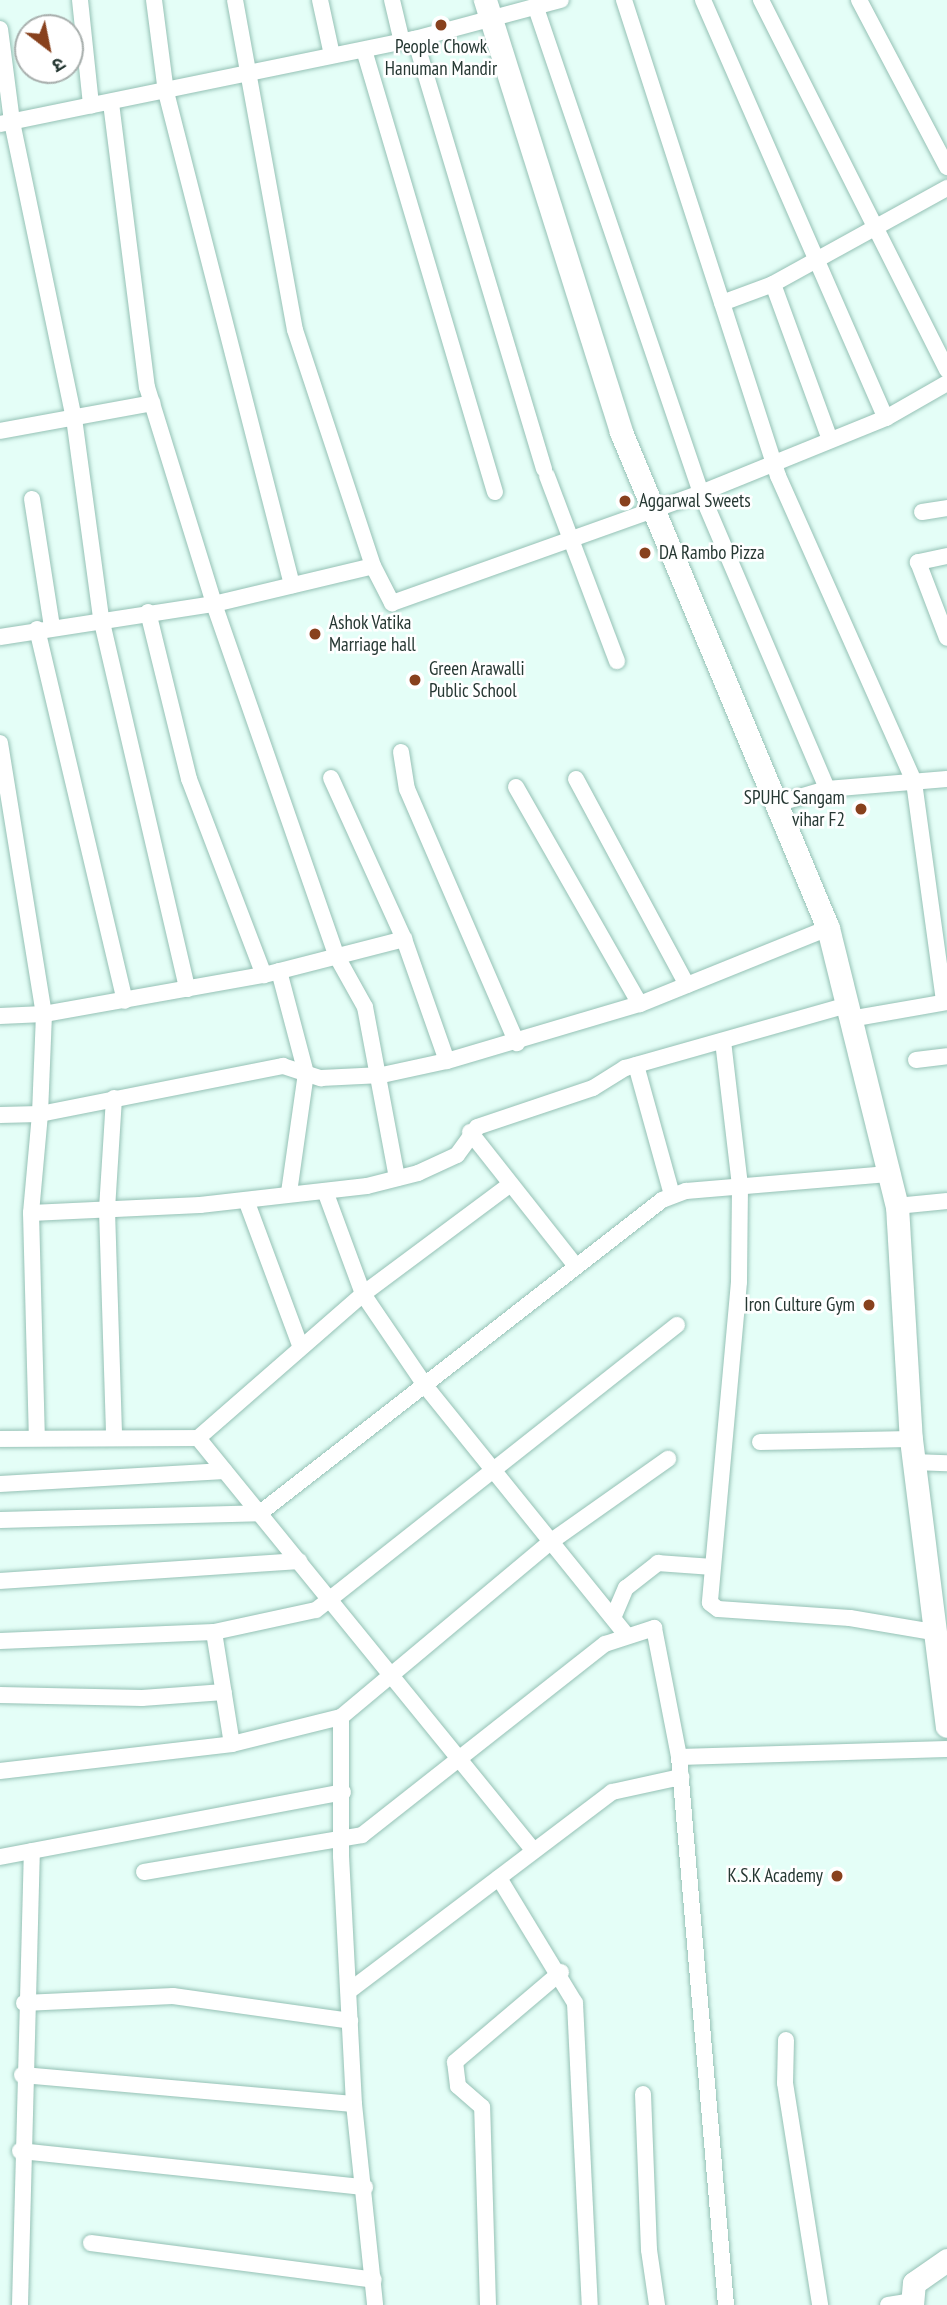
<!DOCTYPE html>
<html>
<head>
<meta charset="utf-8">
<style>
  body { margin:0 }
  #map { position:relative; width:947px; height:2305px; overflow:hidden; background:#e4fef7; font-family:"PT Sans Narrow","Noto Sans Devanagari",sans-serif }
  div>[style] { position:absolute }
  .roads { filter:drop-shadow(0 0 2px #95c1b5) drop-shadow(0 0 2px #95c1b5) }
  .street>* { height:16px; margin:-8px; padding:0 8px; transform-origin:8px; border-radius:8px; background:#fff }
  .secondary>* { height:23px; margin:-11.5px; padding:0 11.5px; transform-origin:11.5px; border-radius:11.5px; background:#fff }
  .dots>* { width:19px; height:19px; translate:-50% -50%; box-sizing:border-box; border:4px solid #fff; border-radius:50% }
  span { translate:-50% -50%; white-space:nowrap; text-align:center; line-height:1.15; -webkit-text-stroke:5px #fff; paint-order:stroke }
  .poi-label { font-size:19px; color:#263833 }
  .left { translate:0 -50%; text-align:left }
  .right { translate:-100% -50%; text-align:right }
  .north { position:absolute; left:14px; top:14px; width:70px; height:70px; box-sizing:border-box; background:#fff; border:2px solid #a8afad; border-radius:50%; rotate:148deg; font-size:19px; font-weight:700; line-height:28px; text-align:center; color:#263833 }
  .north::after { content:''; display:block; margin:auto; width:24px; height:32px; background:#88411d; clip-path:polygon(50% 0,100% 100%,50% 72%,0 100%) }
</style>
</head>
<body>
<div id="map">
  <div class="roads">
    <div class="street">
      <div style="left:80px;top:0;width:106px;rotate:84deg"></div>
      <div style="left:154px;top:0;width:93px;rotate:82.6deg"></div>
      <div style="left:166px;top:92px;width:509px;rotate:75.66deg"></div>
      <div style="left:235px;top:0;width:335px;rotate:79.7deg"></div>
      <div style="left:295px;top:330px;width:249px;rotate:71.7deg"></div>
      <div style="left:373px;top:566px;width:42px;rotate:62.8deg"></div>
      <div style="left:392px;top:603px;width:328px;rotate:-19.6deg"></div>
      <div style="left:701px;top:493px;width:200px;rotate:-22.1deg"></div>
      <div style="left:320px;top:0;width:56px;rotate:77.7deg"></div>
      <div style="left:392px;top:0;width:43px;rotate:76.6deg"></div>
      <div style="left:624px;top:0;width:500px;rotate:72.07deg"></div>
      <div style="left:778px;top:476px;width:335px;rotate:66deg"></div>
      <div style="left:914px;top:782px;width:222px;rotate:82.2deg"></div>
      <div style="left:703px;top:0;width:456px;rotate:66.4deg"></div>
      <div style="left:886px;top:418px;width:70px;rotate:-29.8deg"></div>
      <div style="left:761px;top:0;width:414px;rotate:63.3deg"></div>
      <div style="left:859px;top:0;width:189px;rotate:62.2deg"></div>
      <div style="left:536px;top:8px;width:512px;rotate:71.21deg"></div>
      <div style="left:701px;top:493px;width:322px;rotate:66.9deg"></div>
      <div style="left:827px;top:789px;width:120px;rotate:-4.8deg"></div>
      <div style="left:0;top:29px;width:94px;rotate:82.6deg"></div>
      <div style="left:12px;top:122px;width:302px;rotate:78.2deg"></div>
      <div style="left:74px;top:418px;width:202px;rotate:82.3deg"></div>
      <div style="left:101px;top:618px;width:381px;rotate:76.9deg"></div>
      <div style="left:415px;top:39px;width:449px;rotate:73.3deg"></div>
      <div style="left:364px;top:50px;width:461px;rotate:73.5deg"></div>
      <div style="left:111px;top:103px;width:286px;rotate:82.8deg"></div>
      <div style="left:147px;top:387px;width:227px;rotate:72.8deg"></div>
      <div style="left:214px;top:604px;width:372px;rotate:70.8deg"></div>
      <div style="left:336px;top:955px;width:60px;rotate:60.9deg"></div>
      <div style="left:365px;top:1007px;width:174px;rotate:79.4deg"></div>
      <div style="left:0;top:124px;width:424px;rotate:-11.6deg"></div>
      <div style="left:415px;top:39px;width:151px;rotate:-15deg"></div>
      <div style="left:722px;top:303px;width:54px;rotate:-20.4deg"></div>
      <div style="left:0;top:431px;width:155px;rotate:-10.4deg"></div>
      <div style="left:829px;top:437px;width:163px;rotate:-110.1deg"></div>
      <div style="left:773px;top:284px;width:199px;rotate:-28.9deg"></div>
      <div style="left:547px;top:476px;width:198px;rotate:69.3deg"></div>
      <div style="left:32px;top:499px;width:129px;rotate:81.1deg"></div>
      <div style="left:922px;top:512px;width:25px;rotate:-9deg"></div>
      <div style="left:947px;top:556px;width:30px;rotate:168deg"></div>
      <div style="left:918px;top:562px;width:81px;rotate:69.1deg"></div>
      <div style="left:148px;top:612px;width:172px;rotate:76.2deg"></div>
      <div style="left:189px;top:779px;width:210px;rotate:69.1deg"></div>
      <div style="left:37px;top:629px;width:382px;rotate:76.7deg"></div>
      <div style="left:0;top:637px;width:217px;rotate:-8.8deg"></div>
      <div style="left:214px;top:604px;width:163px;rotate:-13.4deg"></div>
      <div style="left:0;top:743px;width:275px;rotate:80.8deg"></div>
      <div style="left:44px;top:1014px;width:223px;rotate:-10.1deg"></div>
      <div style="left:264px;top:975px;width:145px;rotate:-14.4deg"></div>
      <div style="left:401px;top:752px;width:37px;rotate:81deg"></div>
      <div style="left:407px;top:789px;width:277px;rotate:66.6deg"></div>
      <div style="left:331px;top:778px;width:177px;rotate:65.6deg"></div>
      <div style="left:404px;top:939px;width:129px;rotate:70.6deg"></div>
      <div style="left:576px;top:779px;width:234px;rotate:61.7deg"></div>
      <div style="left:516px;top:787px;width:250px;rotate:60.3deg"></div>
      <div style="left:776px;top:804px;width:53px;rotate:-16.4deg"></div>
      <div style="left:279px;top:971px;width:106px;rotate:75.2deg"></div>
      <div style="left:306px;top:1073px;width:120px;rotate:98.1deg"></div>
      <div style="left:0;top:1016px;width:44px;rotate:-2.6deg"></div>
      <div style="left:44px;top:1014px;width:100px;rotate:92.3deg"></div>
      <div style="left:40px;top:1114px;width:248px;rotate:-11.2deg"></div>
      <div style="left:283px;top:1066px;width:40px;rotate:18deg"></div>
      <div style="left:321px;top:1078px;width:61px;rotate:-2.8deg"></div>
      <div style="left:382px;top:1075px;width:66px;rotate:-12.2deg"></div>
      <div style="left:447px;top:1061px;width:201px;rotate:-16.5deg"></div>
      <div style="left:640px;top:1004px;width:203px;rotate:-22deg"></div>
      <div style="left:850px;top:1019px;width:98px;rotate:-9.9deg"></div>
      <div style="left:723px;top:1041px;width:146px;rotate:83.3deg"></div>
      <div style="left:740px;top:1186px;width:96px;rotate:90.6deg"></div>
      <div style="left:739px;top:1282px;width:322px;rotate:95.2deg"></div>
      <div style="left:710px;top:1603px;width:10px;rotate:37deg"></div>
      <div style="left:718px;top:1609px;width:132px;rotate:3.9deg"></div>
      <div style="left:850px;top:1618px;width:84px;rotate:9.6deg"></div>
      <div style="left:916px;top:1060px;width:31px;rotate:-7deg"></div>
      <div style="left:636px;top:1065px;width:135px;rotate:74.5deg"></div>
      <div style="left:114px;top:1098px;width:112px;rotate:93.6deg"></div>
      <div style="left:107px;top:1210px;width:226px;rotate:88.2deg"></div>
      <div style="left:0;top:1115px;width:40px;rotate:-1.4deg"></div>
      <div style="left:40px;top:1114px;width:99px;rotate:95.2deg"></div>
      <div style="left:31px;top:1213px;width:225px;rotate:88.5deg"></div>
      <div style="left:470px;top:1132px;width:169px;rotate:51.7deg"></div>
      <div style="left:325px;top:1191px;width:110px;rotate:69.7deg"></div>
      <div style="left:363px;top:1294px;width:114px;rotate:55.8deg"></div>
      <div style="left:427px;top:1388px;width:315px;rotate:51.1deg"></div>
      <div style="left:246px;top:1200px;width:155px;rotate:69.6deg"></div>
      <div style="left:897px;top:1206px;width:50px;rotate:-5.7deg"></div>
      <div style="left:31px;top:1213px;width:169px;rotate:-2.7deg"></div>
      <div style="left:200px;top:1205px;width:168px;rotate:-6.5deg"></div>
      <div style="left:367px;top:1186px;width:53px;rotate:-14.3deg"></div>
      <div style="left:418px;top:1173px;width:43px;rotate:-24.8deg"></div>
      <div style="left:457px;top:1155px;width:34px;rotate:-54deg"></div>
      <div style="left:477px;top:1127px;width:122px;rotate:-18.6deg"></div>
      <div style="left:593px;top:1088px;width:38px;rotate:-32deg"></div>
      <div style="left:625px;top:1068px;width:231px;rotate:-15.8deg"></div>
      <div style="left:198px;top:1438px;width:219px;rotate:-41.1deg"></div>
      <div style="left:363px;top:1294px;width:181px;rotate:-36.7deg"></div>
      <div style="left:0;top:1439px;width:198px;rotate:-0.3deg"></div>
      <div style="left:198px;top:1438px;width:532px;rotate:50.87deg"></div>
      <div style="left:760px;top:1442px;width:151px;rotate:-1.1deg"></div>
      <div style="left:913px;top:1462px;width:34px;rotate:2deg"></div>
      <div style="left:0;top:1484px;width:225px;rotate:-3.3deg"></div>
      <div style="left:0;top:1520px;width:260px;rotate:-1.5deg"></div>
      <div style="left:260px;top:1513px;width:509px;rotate:-37.9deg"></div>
      <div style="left:662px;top:1200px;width:26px;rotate:-21deg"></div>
      <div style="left:686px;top:1191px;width:203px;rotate:-4.8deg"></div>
      <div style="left:0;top:1581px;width:300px;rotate:-3.8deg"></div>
      <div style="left:613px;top:1618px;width:33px;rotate:-67deg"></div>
      <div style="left:626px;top:1588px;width:41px;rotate:-38deg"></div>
      <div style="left:658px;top:1563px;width:54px;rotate:4.2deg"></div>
      <div style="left:214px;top:1632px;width:113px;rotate:80.9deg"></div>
      <div style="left:0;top:1641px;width:214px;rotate:-2.4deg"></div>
      <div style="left:214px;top:1632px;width:104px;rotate:-12.2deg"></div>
      <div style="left:316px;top:1610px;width:460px;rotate:-38.3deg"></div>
      <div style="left:0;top:1695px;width:142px;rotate:1.2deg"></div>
      <div style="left:142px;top:1698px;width:82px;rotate:-4.2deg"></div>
      <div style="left:341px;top:1717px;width:139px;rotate:90deg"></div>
      <div style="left:341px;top:1856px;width:248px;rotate:87deg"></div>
      <div style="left:354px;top:2104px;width:202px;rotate:84deg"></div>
      <div style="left:679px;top:1757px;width:268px;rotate:-1.7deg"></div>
      <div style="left:0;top:1771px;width:234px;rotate:-6.6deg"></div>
      <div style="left:232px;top:1744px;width:112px;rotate:-13.9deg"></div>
      <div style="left:341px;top:1717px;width:276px;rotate:-39.9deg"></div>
      <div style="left:553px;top:1540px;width:141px;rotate:-35.2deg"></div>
      <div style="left:0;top:1857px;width:349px;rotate:-10.7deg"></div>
      <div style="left:144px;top:1872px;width:221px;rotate:-9.6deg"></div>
      <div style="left:362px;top:1835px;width:309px;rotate:-38.2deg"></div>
      <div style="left:605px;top:1644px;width:52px;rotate:-18.1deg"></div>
      <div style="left:654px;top:1628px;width:131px;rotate:79deg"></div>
      <div style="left:679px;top:1757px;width:550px;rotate:85.1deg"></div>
      <div style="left:499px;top:1878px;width:146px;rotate:58.7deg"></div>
      <div style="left:575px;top:2003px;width:302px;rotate:87.2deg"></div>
      <div style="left:349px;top:1991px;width:330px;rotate:-37.1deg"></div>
      <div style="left:612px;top:1792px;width:71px;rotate:-12.3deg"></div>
      <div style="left:24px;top:2003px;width:149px;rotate:-2.7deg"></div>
      <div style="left:173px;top:1996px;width:179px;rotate:8deg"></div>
      <div style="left:786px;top:2040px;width:43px;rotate:91.3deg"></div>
      <div style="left:785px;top:2083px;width:225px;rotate:81deg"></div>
      <div style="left:22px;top:2075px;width:333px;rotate:5deg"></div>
      <div style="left:643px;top:2094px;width:156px;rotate:87.8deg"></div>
      <div style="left:649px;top:2250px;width:56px;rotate:81.7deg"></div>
      <div style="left:20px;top:2151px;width:347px;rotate:6deg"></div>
      <div style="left:91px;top:2243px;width:285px;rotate:7.4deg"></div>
      <div style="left:20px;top:2305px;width:454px;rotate:-88.5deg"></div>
      <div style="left:488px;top:2305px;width:198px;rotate:-91.7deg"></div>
      <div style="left:482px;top:2107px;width:32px;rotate:-139deg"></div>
      <div style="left:458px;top:2086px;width:24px;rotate:-97deg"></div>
      <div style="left:455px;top:2062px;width:139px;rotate:-40.3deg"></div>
      <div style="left:888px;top:2305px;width:24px;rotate:-9deg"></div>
    </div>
    <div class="secondary">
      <div style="left:485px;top:0;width:453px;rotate:72.5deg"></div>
      <div style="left:621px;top:432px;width:537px;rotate:67.35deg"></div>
      <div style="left:828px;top:928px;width:286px;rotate:76.1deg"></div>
      <div style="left:897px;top:1206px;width:233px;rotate:86.6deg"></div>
      <div style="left:911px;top:1439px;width:289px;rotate:82.9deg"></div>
      <div style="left:912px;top:2305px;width:22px;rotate:-85deg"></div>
      <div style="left:914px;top:2283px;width:40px;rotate:-34.9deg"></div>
    </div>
  </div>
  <div class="dots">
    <div style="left:441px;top:25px;background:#88411d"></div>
    <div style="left:625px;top:501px;background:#88411d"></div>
    <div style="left:645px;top:553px;background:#88411d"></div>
    <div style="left:315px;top:634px;background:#88411d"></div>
    <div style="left:415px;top:680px;background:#88411d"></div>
    <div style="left:861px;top:809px;background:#88411d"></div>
    <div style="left:869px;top:1305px;background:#88411d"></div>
    <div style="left:837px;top:1876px;background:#88411d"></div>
  </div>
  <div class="poi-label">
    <span style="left:441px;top:58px">People Chowk<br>Hanuman Mandir</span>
    <span class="left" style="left:639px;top:501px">Aggarwal Sweets</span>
    <span class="left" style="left:659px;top:553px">DA Rambo Pizza</span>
    <span class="left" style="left:329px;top:634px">Ashok Vatika<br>Marriage hall</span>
    <span class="left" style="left:429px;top:680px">Green Arawalli<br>Public School</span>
    <span class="right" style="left:845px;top:809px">SPUHC Sangam<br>vihar F2</span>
    <span class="right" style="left:855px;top:1305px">Iron Culture Gym</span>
    <span class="right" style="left:823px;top:1876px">K.S.K Academy</span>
  </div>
  <div class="north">उ</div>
</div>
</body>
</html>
